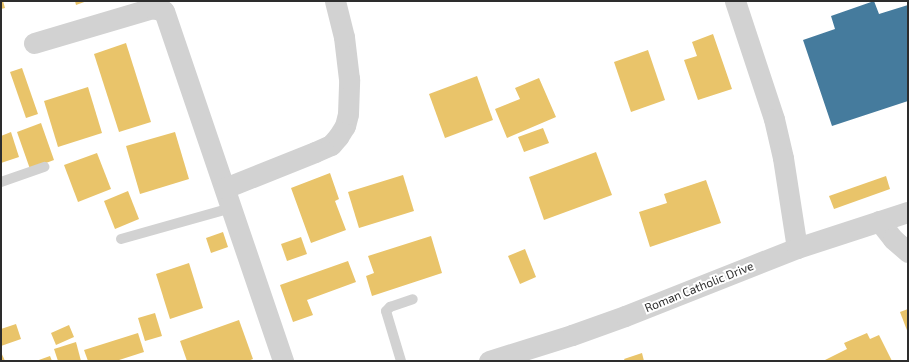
<!DOCTYPE html>
<html>
<head>
<meta charset="utf-8">
<style>
  body { margin:0 }
  #map { position:relative; width:909px; height:362px; overflow:hidden; background:#fff; font-family:"Exo 2",sans-serif }
  div>[style] { position:absolute }
  .homes>* { inset:0; background:#e9c46a }
  .public>* { inset:0; background:#457b9d }
  .lane>* { height:10px; margin:-5px; padding:0 5px; transform-origin:5px; border-radius:5px; background:#d2d2d2 }
  .street>* { height:21px; margin:-10.5px; padding:0 10.5px; transform-origin:10.5px; border-radius:10.5px; background:#d2d2d2 }
  span { translate:-50% -50%; white-space:nowrap; text-align:center; line-height:1.15; -webkit-text-stroke:4px #fff; paint-order:stroke }
  .street-label { font-size:12px; color:#2d2d2d }
  .frame { position:absolute; inset:0; border:2px solid #2d2d2d; pointer-events:none }
</style>
</head>
<body>
<div id="map">
  <div class="homes">
    <div style="clip-path:polygon(1px 1px,3px 1px,5px 8px,1px 9px)"></div>
    <div style="clip-path:polygon(75px 1px,87px 1px,76px 5px)"></div>
    <div style="clip-path:polygon(713px 34px,732px 89px,698px 100px,684px 60px,697px 56px,692px 42px)"></div>
    <div style="clip-path:polygon(126px 43px,151px 122px,119px 132px,94px 54px)"></div>
    <div style="clip-path:polygon(648px 50px,665px 100px,631px 112px,614px 62px)"></div>
    <div style="clip-path:polygon(22px 68px,38px 114px,26px 118px,10px 72px)"></div>
    <div style="clip-path:polygon(477px 76px,493px 120px,445px 138px,429px 94px)"></div>
    <div style="clip-path:polygon(539px 78px,556px 117px,507px 138px,495px 109px,520px 99px,515px 88px)"></div>
    <div style="clip-path:polygon(88px 87px,102px 133px,58px 147px,44px 101px)"></div>
    <div style="clip-path:polygon(41px 123px,54px 160px,30px 169px,17px 132px)"></div>
    <div style="clip-path:polygon(543px 128px,549px 143px,524px 152px,518px 137px)"></div>
    <div style="clip-path:polygon(11px 132px,19px 157px,1px 163px,1px 136px)"></div>
    <div style="clip-path:polygon(175px 132px,189px 179px,140px 194px,126px 146px)"></div>
    <div style="clip-path:polygon(596px 152px,612px 195px,544px 220px,529px 177px)"></div>
    <div style="clip-path:polygon(97px 153px,111px 189px,78px 202px,64px 165px)"></div>
    <div style="clip-path:polygon(330px 173px,339px 199px,335px 201px,346px 230px,311px 243px,291px 188px)"></div>
    <div style="clip-path:polygon(403px 175px,414px 211px,359px 228px,348px 192px)"></div>
    <div style="clip-path:polygon(886px 176px,890px 189px,834px 209px,829px 196px)"></div>
    <div style="clip-path:polygon(706px 180px,721px 223px,650px 247px,639px 212px,667px 203px,664px 194px)"></div>
    <div style="clip-path:polygon(128px 191px,139px 219px,115px 229px,104px 201px)"></div>
    <div style="clip-path:polygon(223px 232px,228px 247px,211px 253px,206px 238px)"></div>
    <div style="clip-path:polygon(431px 236px,442px 273px,372px 296px,366px 276px,374px 273px,368px 256px)"></div>
    <div style="clip-path:polygon(301px 237px,307px 254px,287px 261px,281px 244px)"></div>
    <div style="clip-path:polygon(525px 249px,536px 277px,520px 284px,508px 256px)"></div>
    <div style="clip-path:polygon(348px 261px,356px 282px,307px 300px,313px 315px,293px 322px,280px 285px)"></div>
    <div style="clip-path:polygon(189px 263px,203px 308px,170px 319px,156px 274px)"></div>
    <div style="clip-path:polygon(908px 309px,908px 333px,900px 312px)"></div>
    <div style="clip-path:polygon(155px 313px,162px 336px,145px 341px,138px 318px)"></div>
    <div style="clip-path:polygon(239px 320px,253px 359px,248px 361px,187px 361px,180px 341px)"></div>
    <div style="clip-path:polygon(16px 324px,21px 339px,1px 346px,1px 329px)"></div>
    <div style="clip-path:polygon(69px 325px,74px 337px,56px 345px,51px 333px)"></div>
    <div style="clip-path:polygon(138px 333px,144px 352px,116px 361px,88px 361px,84px 350px)"></div>
    <div style="clip-path:polygon(867px 333px,870px 339px,879px 335px,892px 361px,823px 361px,847px 349px,844px 343px)"></div>
    <div style="clip-path:polygon(76px 342px,81px 361px,58px 361px,54px 349px)"></div>
    <div style="clip-path:polygon(1px 352px,5px 361px,1px 361px)"></div>
    <div style="clip-path:polygon(642px 353px,644px 361px,625px 361px,624px 359px)"></div>
    <div style="clip-path:polygon(50px 356px,52px 361px,36px 361px)"></div>
  </div>
  <div class="public">
    <div style="clip-path:polygon(874px 1px,879px 14px,908px 5px,908px 101px,832px 126px,803px 40px,835px 29px,831px 16px)"></div>
  </div>
  <div class="lane">
    <div style="left:1px;top:182px;width:46px;rotate:-19.2deg"></div>
    <div style="left:121px;top:239px;width:114px;rotate:-15.7deg"></div>
    <div style="left:401px;top:361px;width:52px;rotate:-106.7deg"></div>
    <div style="left:386px;top:311px;width:6px;rotate:-45deg"></div>
    <div style="left:390px;top:307px;width:24px;rotate:-19deg"></div>
  </div>
  <div class="street">
    <div style="left:735px;top:1px;width:124px;rotate:71.7deg"></div>
    <div style="left:774px;top:119px;width:40px;rotate:77deg"></div>
    <div style="left:783px;top:158px;width:91px;rotate:81.2deg"></div>
    <div style="left:34px;top:43px;width:123px;rotate:-16.5deg"></div>
    <div style="left:152px;top:8px;width:12px;rotate:14deg"></div>
    <div style="left:164px;top:11px;width:370px;rotate:71.2deg"></div>
    <div style="left:225px;top:188px;width:97px;rotate:-21.8deg"></div>
    <div style="left:315px;top:152px;width:17px;rotate:-24deg"></div>
    <div style="left:331px;top:145px;width:11px;rotate:-49deg"></div>
    <div style="left:338px;top:137px;width:13px;rotate:-58deg"></div>
    <div style="left:345px;top:126px;width:12px;rotate:-76deg"></div>
    <div style="left:348px;top:114px;width:35px;rotate:-88deg"></div>
    <div style="left:349px;top:79px;width:42px;rotate:-96.8deg"></div>
    <div style="left:344px;top:37px;width:37px;rotate:-104deg"></div>
    <div style="left:879px;top:221px;width:23px;rotate:52deg"></div>
    <div style="left:893px;top:239px;width:20px;rotate:41deg"></div>
    <div style="left:489px;top:361px;width:87px;rotate:-17.4deg"></div>
    <div style="left:572px;top:335px;width:56px;rotate:-19.7deg"></div>
    <div style="left:625px;top:316px;width:185px;rotate:-21.6deg"></div>
    <div style="left:797px;top:248px;width:117px;rotate:-18deg"></div>
  </div>
  <div class="street-label">
    <span style="left:699px;top:287px;rotate:-22deg">Roman Catholic Drive</span>
  </div>
  <div class="frame"></div>
</div>
</body>
</html>
